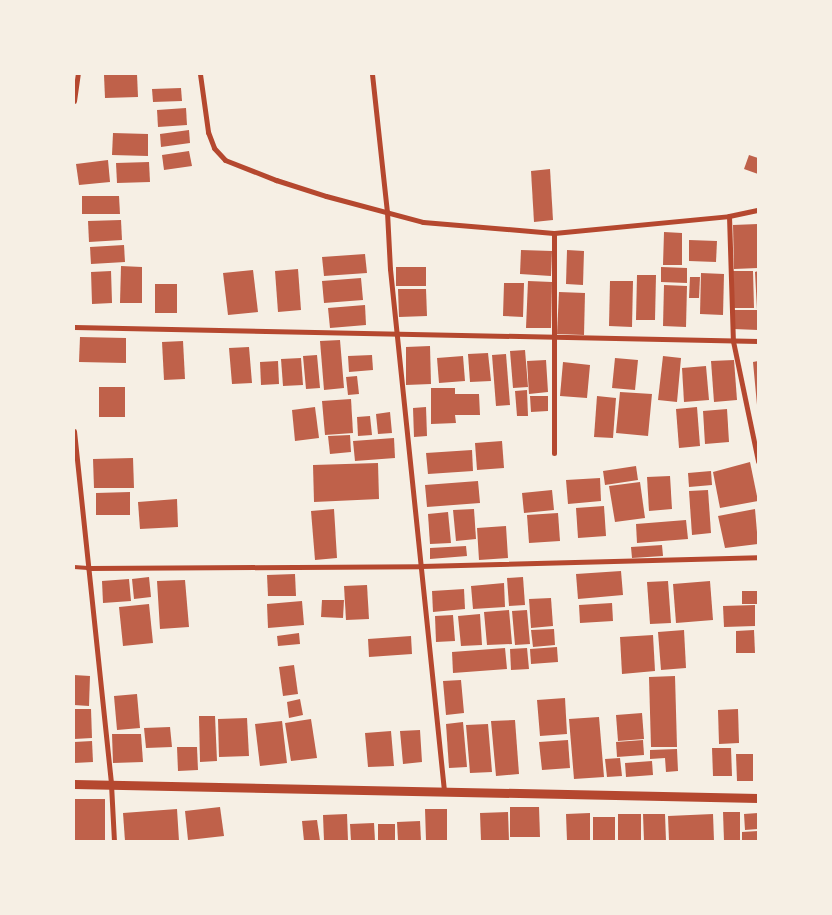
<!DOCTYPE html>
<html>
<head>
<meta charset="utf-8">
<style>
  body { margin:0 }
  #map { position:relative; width:832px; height:915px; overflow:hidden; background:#f6efe4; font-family:Manrope,sans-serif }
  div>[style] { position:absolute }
  .building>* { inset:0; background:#bf614a }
  .service>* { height:4px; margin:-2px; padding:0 2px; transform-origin:2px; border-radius:2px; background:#b5482f }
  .minor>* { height:5px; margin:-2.5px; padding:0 2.5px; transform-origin:2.5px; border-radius:2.5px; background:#b5482f }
  .tertiary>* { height:9px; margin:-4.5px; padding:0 4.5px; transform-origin:4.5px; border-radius:4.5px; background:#b5482f }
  span { translate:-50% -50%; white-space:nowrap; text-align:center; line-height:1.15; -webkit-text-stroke:4.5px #f6efe4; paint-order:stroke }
  .frame { position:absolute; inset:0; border:75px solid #f6efe4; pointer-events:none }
</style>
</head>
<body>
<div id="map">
  <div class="building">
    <div style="clip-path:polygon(137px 74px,138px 97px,105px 98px,104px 75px)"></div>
    <div style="clip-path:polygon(181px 88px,182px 101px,153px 102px,152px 89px)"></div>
    <div style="clip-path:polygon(186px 108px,187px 125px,158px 127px,157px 110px)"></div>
    <div style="clip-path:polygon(189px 130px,190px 143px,161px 147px,160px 134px)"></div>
    <div style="clip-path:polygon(113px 133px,148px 134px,148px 156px,112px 155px)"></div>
    <div style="clip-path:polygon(189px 151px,192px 166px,164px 170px,162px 155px)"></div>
    <div style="clip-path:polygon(749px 155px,758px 158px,758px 174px,744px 169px)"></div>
    <div style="clip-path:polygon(108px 160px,110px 182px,79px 185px,76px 164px)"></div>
    <div style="clip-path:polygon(149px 162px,150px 182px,117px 183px,116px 163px)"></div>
    <div style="clip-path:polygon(550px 169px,553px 220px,534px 222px,531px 171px)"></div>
    <div style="clip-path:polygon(82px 196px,119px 196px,120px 214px,82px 214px)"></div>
    <div style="clip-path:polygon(121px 220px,122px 240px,89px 242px,88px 221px)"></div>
    <div style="clip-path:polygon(758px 224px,758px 268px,734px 269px,733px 225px)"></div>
    <div style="clip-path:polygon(664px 232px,682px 233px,682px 265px,663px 265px)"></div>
    <div style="clip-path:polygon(689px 240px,717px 241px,716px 262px,689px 261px)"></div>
    <div style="clip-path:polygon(124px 245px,125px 262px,91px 264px,90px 247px)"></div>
    <div style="clip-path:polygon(521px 250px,552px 251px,551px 276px,520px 274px)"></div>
    <div style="clip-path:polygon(567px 250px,584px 251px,583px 285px,566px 284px)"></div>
    <div style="clip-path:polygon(365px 254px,367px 273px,324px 276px,322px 257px)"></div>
    <div style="clip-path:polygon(121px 266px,142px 267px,142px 303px,120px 303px)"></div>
    <div style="clip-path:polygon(396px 267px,426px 267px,426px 286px,396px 286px)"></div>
    <div style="clip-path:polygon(661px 267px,687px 268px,687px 283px,661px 282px)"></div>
    <div style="clip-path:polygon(298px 269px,301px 310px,278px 312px,275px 271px)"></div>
    <div style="clip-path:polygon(253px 270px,258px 312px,228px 315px,223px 273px)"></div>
    <div style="clip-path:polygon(111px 271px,112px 303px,92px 304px,91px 272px)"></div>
    <div style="clip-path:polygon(733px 271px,753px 271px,754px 308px,734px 308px)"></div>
    <div style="clip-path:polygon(758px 271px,758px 330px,734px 329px,734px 310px,757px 310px,755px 272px)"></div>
    <div style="clip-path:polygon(701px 273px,724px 274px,723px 315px,700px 314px)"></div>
    <div style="clip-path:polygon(637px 275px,656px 275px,655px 320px,636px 320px)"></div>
    <div style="clip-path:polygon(690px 277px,700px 277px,699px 298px,689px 298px)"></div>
    <div style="clip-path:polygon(361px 278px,363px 300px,324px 303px,322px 281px)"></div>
    <div style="clip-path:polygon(528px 281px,552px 282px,551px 328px,526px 328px)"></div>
    <div style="clip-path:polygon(610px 281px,633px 281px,632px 327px,609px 326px)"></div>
    <div style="clip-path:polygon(504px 283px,524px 283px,523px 317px,503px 316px)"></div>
    <div style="clip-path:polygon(155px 284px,177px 284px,177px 313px,155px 313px)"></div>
    <div style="clip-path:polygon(664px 285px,687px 286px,686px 327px,663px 326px)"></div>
    <div style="clip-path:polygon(398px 289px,426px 289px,427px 316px,399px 317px)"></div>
    <div style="clip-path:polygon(559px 292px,585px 293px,584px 335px,557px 334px)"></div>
    <div style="clip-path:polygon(365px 305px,366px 325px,330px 328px,328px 308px)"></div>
    <div style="clip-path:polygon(80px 337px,126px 338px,126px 363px,79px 362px)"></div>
    <div style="clip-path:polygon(340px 340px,344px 388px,324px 390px,320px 341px)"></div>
    <div style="clip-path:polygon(183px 341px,185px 379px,164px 380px,162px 342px)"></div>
    <div style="clip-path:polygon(430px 346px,431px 384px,406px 385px,406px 347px)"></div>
    <div style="clip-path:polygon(249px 347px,252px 383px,232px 384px,229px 348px)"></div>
    <div style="clip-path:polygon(525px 350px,528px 387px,513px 388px,510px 351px)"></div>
    <div style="clip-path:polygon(488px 353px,491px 381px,470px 382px,468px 354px)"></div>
    <div style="clip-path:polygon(506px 354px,510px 405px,496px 406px,492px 355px)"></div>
    <div style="clip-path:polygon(317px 355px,320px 388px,306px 389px,303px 356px)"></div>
    <div style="clip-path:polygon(372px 355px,373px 370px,349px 372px,348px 356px)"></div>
    <div style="clip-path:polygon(463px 356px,465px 381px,439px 383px,437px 358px)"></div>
    <div style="clip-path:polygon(663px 356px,681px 358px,677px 402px,658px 400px)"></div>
    <div style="clip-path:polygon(301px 358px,303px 385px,283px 386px,281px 359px)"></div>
    <div style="clip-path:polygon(615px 358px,638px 360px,635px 390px,612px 388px)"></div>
    <div style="clip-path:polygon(546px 360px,548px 392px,529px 394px,527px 361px)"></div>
    <div style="clip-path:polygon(734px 360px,737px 400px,714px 402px,711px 361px)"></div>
    <div style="clip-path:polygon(278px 361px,279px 384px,261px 385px,260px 362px)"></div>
    <div style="clip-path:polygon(758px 361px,758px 405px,757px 405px,753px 362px)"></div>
    <div style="clip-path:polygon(563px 362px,590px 365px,587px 398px,560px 396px)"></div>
    <div style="clip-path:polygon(706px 366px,709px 400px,684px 402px,682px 368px)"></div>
    <div style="clip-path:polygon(357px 376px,359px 394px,348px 395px,346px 377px)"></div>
    <div style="clip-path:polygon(99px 387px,125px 387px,125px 417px,99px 417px)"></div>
    <div style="clip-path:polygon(431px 388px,455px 388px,455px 394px,479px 394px,480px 415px,455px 415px,456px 423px,431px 424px)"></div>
    <div style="clip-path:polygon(527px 390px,528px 416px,517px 416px,515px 391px)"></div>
    <div style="clip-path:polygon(620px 392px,652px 394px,648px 436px,616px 433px)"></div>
    <div style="clip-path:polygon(530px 396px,548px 396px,548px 411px,531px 412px)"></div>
    <div style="clip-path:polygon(597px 396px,616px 398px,613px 438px,594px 437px)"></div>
    <div style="clip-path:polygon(351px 399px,353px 433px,325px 435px,322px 401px)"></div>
    <div style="clip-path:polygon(315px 407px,319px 438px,295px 441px,292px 410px)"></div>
    <div style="clip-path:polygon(426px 407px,427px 436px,414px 437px,413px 408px)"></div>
    <div style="clip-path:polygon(697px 407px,700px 446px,679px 448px,676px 409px)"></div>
    <div style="clip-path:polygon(727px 409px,729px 442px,705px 444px,703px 411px)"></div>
    <div style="clip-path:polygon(390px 412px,392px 433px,378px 434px,376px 414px)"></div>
    <div style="clip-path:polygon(370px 416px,372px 435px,358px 436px,357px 417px)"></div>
    <div style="clip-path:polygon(350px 435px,351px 452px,330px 454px,328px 436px)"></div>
    <div style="clip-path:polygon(394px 438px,395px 458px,355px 461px,353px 441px)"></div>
    <div style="clip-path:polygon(502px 441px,504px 468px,477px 470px,475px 443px)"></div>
    <div style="clip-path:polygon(472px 450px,473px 471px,428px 474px,426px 453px)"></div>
    <div style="clip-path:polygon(133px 458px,134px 488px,94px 488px,93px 459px)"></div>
    <div style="clip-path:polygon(750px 462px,758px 501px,720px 508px,713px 472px)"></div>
    <div style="clip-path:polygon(378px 463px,379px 499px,314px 502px,313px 465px)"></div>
    <div style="clip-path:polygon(636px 466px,638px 480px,605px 485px,603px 471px)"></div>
    <div style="clip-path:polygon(711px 471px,712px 485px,689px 487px,688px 473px)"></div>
    <div style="clip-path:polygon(670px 476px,672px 509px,649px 511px,647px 477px)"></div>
    <div style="clip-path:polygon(600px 478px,601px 501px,568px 504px,566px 480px)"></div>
    <div style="clip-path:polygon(478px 481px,480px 503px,427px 507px,425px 485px)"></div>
    <div style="clip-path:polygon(640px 482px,645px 518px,615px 522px,609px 486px)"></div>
    <div style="clip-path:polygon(552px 490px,554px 510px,524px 513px,522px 493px)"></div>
    <div style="clip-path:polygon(708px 490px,711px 533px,692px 535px,689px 491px)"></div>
    <div style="clip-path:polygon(130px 492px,130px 515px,96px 515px,96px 493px)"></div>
    <div style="clip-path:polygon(177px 499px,178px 527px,140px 529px,138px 502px)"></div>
    <div style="clip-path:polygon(604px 506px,606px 536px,578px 538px,576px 508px)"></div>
    <div style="clip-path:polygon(334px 509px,337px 558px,315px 560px,311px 511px)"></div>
    <div style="clip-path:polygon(474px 509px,476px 539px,456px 541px,453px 510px)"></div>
    <div style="clip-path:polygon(755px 509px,758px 544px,725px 548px,718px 516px)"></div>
    <div style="clip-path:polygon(448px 512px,451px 543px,430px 544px,428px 514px)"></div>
    <div style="clip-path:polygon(558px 513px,560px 541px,529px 543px,527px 515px)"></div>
    <div style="clip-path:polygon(686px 520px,688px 539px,637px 543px,636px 524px)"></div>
    <div style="clip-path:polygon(506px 526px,508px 558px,479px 560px,477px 528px)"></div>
    <div style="clip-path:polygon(662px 545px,663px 556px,632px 558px,631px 547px)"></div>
    <div style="clip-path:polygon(466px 546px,467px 556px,430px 559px,430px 548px)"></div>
    <div style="clip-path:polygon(621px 571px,623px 595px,578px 599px,576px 574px)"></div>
    <div style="clip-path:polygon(295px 574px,296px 596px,268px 596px,267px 575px)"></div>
    <div style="clip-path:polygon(149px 577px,151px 597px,134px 599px,132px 579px)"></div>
    <div style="clip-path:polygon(523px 577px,525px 605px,509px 606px,507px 578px)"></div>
    <div style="clip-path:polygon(129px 579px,131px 601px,103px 603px,102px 581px)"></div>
    <div style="clip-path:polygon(185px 580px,189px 627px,160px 629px,157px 581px)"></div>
    <div style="clip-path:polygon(668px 581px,671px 623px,650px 624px,647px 582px)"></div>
    <div style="clip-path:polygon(710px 581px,713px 620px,676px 623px,673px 584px)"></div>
    <div style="clip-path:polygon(504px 583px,505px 607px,473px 609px,471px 586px)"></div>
    <div style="clip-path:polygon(367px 585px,369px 619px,346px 620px,344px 586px)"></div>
    <div style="clip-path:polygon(464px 589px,465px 609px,433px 612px,432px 591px)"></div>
    <div style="clip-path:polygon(742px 591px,758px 591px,758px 604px,742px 604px)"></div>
    <div style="clip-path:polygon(551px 598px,553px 626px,531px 628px,529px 599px)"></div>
    <div style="clip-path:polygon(322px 600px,344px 600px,343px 618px,321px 617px)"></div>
    <div style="clip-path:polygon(302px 601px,304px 625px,268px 628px,267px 604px)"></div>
    <div style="clip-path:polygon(612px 603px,613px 621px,580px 623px,579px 605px)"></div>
    <div style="clip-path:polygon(149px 604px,153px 643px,123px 646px,119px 607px)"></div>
    <div style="clip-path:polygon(755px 605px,755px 626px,724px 627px,723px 606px)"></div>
    <div style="clip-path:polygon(509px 610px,512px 644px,487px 645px,484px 612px)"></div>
    <div style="clip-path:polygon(527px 610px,530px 644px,515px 645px,512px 611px)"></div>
    <div style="clip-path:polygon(480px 614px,482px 645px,461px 646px,458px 616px)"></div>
    <div style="clip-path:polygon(453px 615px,455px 641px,436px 642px,435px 616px)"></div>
    <div style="clip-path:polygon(554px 629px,555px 645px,533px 647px,531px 630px)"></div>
    <div style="clip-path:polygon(684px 630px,686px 668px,661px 670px,658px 632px)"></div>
    <div style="clip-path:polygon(754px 630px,755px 653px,736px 653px,736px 631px)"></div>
    <div style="clip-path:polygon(299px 633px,300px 644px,278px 646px,277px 636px)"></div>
    <div style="clip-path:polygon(653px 635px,655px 671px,622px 674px,620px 637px)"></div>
    <div style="clip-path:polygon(411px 636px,412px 654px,369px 657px,368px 639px)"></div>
    <div style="clip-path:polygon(557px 647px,558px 662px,531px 664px,530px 649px)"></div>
    <div style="clip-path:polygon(505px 648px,507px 669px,453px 673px,452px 652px)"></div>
    <div style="clip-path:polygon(527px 648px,529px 669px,511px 670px,510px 649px)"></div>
    <div style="clip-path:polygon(294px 665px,298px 694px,283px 696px,279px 667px)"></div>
    <div style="clip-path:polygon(74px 675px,90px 676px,89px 706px,74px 705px)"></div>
    <div style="clip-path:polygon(675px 676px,677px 747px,651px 747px,649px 677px)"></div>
    <div style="clip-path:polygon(461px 680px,464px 713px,446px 715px,443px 681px)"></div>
    <div style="clip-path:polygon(137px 694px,140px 728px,117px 730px,114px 696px)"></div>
    <div style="clip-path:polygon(565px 698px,567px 734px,540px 736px,537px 700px)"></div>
    <div style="clip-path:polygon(300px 699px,303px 715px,289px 718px,287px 702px)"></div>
    <div style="clip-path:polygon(74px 709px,91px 709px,92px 738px,74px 739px)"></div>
    <div style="clip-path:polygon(738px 709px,739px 743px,719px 744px,718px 710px)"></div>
    <div style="clip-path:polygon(642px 713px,644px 739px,618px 741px,616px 715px)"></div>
    <div style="clip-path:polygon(199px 716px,215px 716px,217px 761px,200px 762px)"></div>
    <div style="clip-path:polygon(599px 717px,604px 777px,574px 779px,569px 719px)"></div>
    <div style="clip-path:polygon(247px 718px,249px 756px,219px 757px,218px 719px)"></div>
    <div style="clip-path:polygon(311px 719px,317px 758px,291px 761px,285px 723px)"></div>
    <div style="clip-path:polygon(515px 720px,519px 774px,496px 776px,491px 721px)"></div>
    <div style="clip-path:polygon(282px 721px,287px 763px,260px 766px,255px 724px)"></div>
    <div style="clip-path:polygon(463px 722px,467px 767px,449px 768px,446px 724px)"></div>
    <div style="clip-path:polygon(488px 724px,492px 772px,470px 773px,466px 725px)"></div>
    <div style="clip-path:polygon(170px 727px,172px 747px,146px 748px,144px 728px)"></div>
    <div style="clip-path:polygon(420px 730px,422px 762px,403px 764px,400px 731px)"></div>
    <div style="clip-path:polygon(391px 731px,394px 766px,368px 767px,365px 733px)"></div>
    <div style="clip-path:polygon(112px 734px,141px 734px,143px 762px,113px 763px)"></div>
    <div style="clip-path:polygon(568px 740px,570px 768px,542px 770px,539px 742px)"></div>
    <div style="clip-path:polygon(643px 740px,644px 755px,617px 757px,616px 742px)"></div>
    <div style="clip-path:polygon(92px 741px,93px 762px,74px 763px,74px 742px)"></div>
    <div style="clip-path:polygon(177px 747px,197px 747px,198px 770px,178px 771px)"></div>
    <div style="clip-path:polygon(712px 748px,731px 748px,732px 776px,713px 776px)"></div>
    <div style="clip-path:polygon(677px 749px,678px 771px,666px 772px,665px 758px,650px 759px,650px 750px)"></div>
    <div style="clip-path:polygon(736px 754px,753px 754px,753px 781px,737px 781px)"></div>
    <div style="clip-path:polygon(620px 758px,622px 776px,607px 777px,605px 759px)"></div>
    <div style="clip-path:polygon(652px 761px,653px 775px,626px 777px,625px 763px)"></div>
    <div style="clip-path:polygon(74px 799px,105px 799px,105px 841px,74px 841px)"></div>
    <div style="clip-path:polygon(220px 807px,224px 836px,188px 840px,185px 811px)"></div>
    <div style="clip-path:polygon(510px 807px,539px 807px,540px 837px,510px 837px)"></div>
    <div style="clip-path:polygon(177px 809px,179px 841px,125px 841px,123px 813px)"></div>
    <div style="clip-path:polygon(425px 809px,447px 809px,447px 841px,426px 841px)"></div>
    <div style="clip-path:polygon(508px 812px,509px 841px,481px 841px,480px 813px)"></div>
    <div style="clip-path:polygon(723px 812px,740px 812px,740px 841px,724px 841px)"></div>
    <div style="clip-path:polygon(590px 813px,590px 841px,567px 841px,566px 814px)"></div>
    <div style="clip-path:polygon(758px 813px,758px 829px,745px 830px,744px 814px)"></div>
    <div style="clip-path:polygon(347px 814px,348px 841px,324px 841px,323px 815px)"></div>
    <div style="clip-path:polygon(618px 814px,641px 814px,641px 841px,618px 841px)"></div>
    <div style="clip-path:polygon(643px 814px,665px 814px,666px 841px,644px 841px)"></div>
    <div style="clip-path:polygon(713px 814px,714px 841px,669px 841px,668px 816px)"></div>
    <div style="clip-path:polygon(593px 817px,615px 817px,615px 841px,593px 841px)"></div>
    <div style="clip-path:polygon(317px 820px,320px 841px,304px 841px,302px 821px)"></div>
    <div style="clip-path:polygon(420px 821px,421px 841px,398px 841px,397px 822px)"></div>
    <div style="clip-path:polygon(374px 823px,375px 841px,351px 841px,350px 824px)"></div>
    <div style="clip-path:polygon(378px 824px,395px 824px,395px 841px,378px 841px)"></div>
    <div style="clip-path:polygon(758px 831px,758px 841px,742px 841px,742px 832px)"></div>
  </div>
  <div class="service">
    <div style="left:74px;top:567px;width:14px;rotate:4deg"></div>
  </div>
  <div class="minor">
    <div style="left:200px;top:74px;width:59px;rotate:82.1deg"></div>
    <div style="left:208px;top:132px;width:17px;rotate:69deg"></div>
    <div style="left:214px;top:148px;width:16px;rotate:47deg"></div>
    <div style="left:225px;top:160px;width:55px;rotate:21.4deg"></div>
    <div style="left:276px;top:180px;width:52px;rotate:17.7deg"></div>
    <div style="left:326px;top:196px;width:100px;rotate:15deg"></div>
    <div style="left:423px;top:222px;width:131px;rotate:4.8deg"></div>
    <div style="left:554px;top:233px;width:176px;rotate:-5.5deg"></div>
    <div style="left:729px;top:216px;width:30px;rotate:-12deg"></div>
    <div style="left:372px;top:74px;width:139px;rotate:83.8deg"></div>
    <div style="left:387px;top:212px;width:57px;rotate:87deg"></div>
    <div style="left:390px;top:269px;width:525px;rotate:84.09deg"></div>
    <div style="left:74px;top:101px;width:27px;rotate:-82deg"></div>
    <div style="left:729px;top:216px;width:125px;rotate:88.2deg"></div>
    <div style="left:733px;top:341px;width:123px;rotate:78.2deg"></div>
    <div style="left:74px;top:327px;width:684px;rotate:1.17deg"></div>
    <div style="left:74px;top:431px;width:355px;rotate:84deg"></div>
    <div style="left:111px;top:784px;width:57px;rotate:87deg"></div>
    <div style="left:554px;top:453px;width:220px;rotate:-90deg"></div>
    <div style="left:88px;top:568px;width:333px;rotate:-0.3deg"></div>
    <div style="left:421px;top:566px;width:337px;rotate:-1.5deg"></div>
  </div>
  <div class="tertiary">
    <div style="left:74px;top:784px;width:684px;rotate:1.17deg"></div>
  </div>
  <div class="frame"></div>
</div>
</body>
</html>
